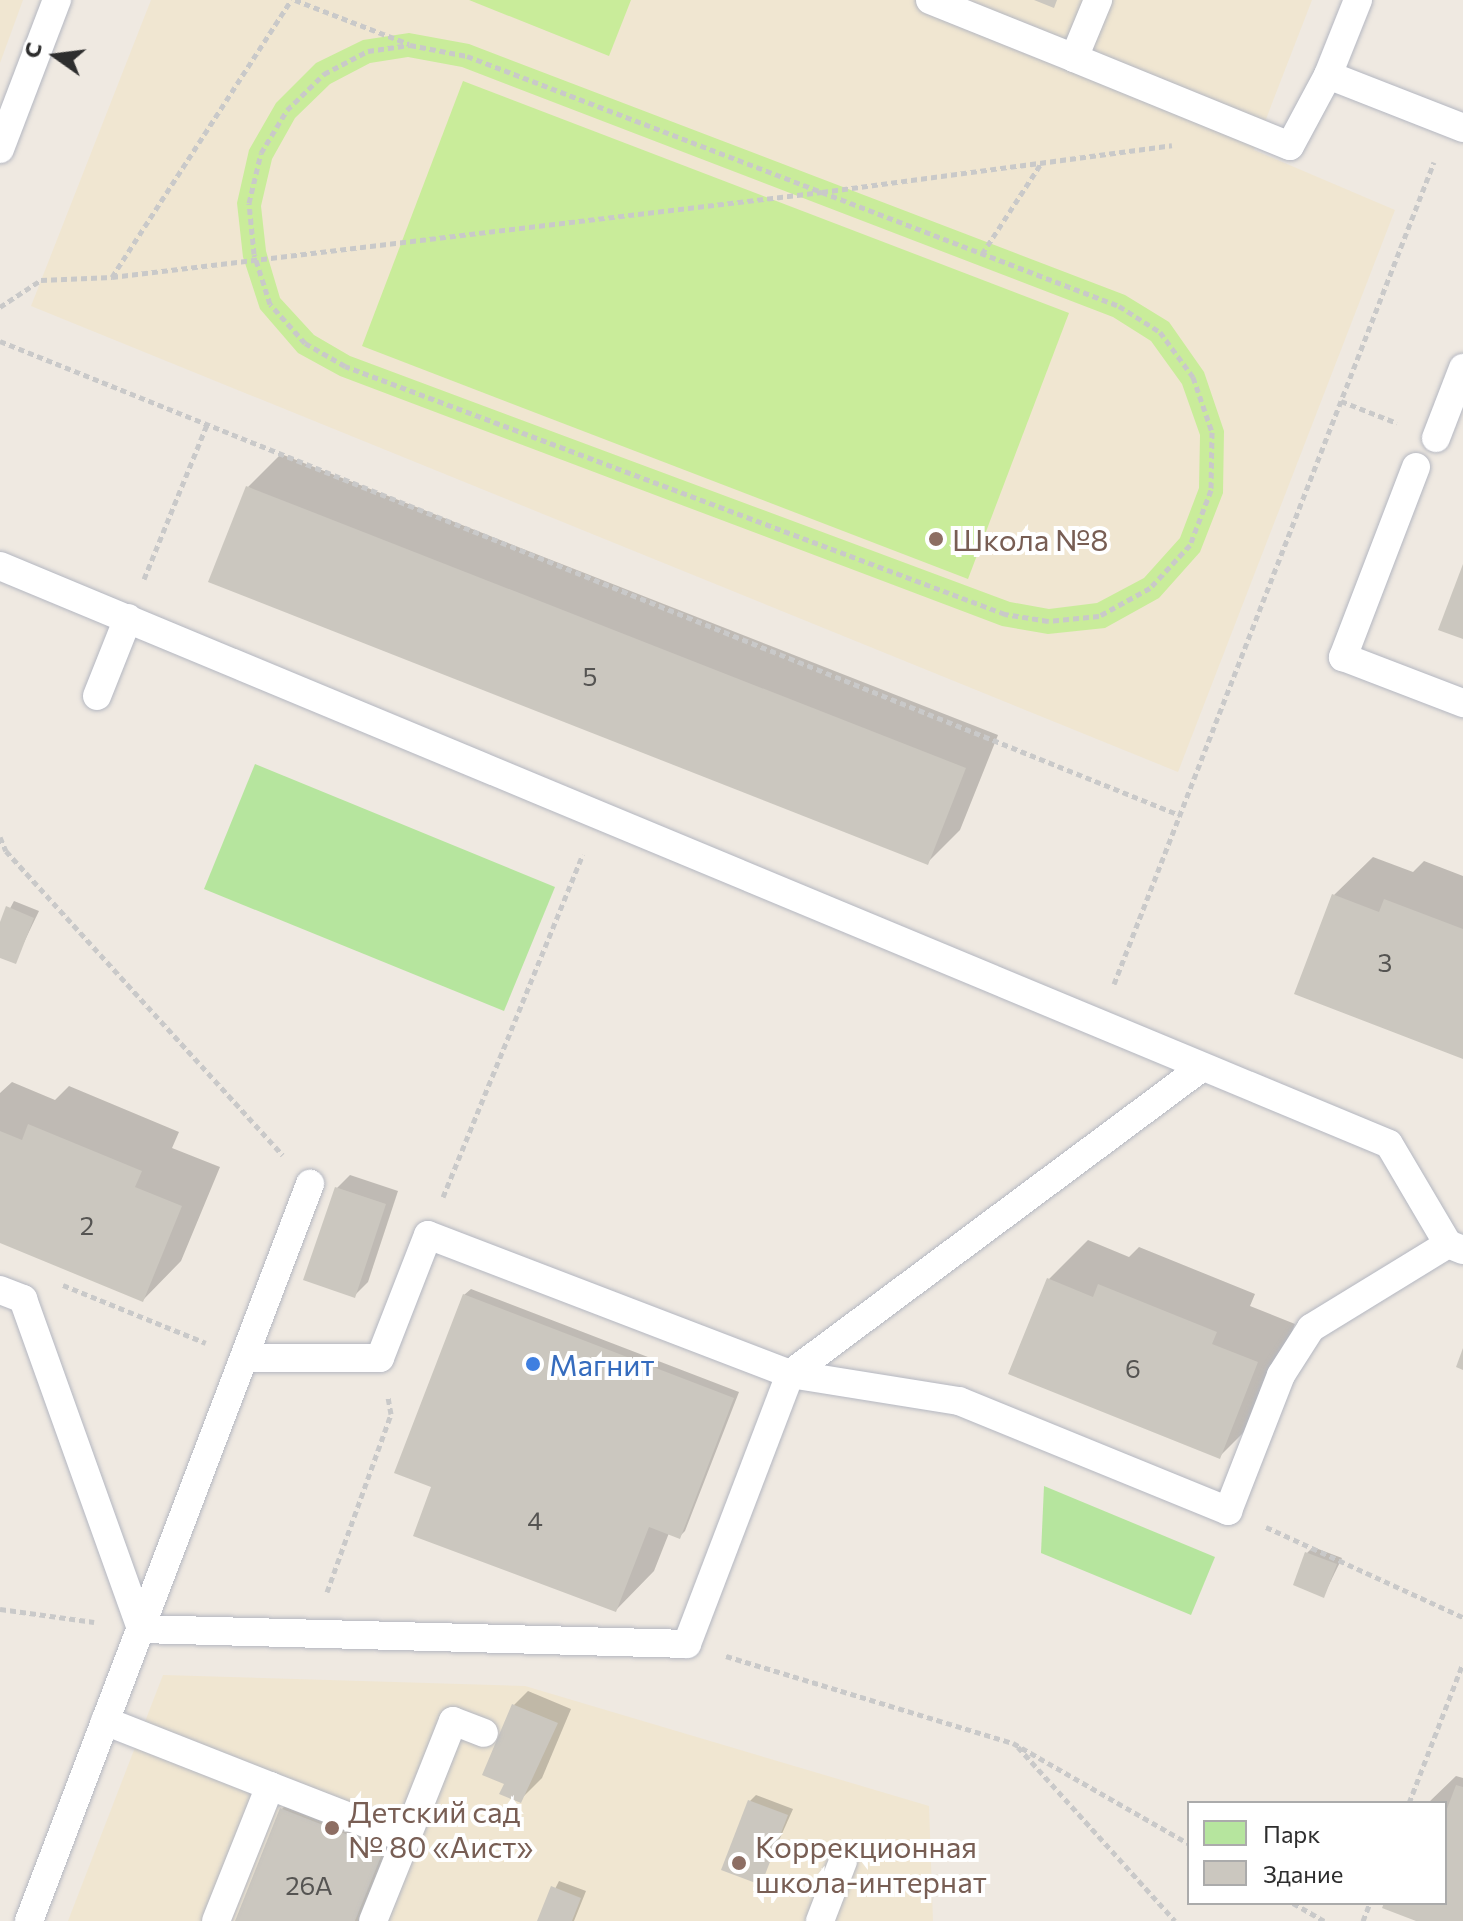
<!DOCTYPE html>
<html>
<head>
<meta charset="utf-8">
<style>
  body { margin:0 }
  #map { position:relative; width:1463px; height:1921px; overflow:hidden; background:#efe9e1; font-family:Commissioner,sans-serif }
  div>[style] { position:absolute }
  .education>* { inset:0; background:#f0e6d1 }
  .green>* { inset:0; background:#b6e59e }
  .pitch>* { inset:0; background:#c9ec9a }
  .shadow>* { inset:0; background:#0003 }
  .building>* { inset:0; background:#cbc7bf }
  .path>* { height:5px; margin-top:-2.5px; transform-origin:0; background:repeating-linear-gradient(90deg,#c9c9c9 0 6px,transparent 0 10px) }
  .roads { filter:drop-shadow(0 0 2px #b4b7c1) drop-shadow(0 0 2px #b4b7c1) }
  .lane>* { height:28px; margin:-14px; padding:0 14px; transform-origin:14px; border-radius:14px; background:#fff }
  .dots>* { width:22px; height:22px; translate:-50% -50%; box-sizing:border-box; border:4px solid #fff; border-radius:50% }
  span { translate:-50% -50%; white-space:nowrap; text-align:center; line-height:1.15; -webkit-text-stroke:8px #fff; paint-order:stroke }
  .number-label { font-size:26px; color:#555452 }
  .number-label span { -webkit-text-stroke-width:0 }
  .education-label { font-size:30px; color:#785e54 }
  .left { translate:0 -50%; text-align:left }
  .shop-label { font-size:30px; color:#366cbe }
  .legend { position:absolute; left:1187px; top:1801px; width:260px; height:104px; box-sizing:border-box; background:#fff; border:2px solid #ababab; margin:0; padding:10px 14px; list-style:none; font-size:24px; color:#2e2e2e }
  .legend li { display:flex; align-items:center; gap:16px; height:40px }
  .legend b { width:40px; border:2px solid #ababab }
  .north { position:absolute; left:16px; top:16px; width:80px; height:80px; -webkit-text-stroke:6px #fff; paint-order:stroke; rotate:284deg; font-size:22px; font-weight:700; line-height:32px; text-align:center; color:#2e2e2e }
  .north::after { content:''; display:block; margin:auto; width:28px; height:36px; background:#2e2e2e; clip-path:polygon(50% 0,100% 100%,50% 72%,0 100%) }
</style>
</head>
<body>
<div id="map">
  <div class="education">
    <div style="clip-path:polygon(0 0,23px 0,0 63px)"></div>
    <div style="clip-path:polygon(151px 0,1312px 0,1254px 150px,1395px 210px,1178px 772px,31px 306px)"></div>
    <div style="clip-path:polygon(163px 1675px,525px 1686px,929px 1806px,933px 1921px,68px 1921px)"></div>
  </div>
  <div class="green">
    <div style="clip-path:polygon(255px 764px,555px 887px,504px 1011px,204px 889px)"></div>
    <div style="clip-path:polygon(1044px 1486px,1215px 1557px,1191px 1615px,1041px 1553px)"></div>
  </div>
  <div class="pitch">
    <div style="clip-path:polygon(469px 0,631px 0,609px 56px)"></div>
    <div style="clip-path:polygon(evenodd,409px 33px,469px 44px,1125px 295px,1169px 322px,1204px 372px,1224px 431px,1223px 493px,1200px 552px,1159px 598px,1105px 628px,1048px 634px,1002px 626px,340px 376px,298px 353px,260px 309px,243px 257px,237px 203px,249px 150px,276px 103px,316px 63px,363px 40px,409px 33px,408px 57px,462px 67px,1113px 317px,1151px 341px,1182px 384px,1200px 435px,1199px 488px,1180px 538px,1144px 578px,1097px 603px,1049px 609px,1010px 602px,350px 356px,314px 335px,280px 298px,266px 251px,261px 206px,272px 159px,295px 118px,330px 84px,370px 63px,408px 57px)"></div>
    <div style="clip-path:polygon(463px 81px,1069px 313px,968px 579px,362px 346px)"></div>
  </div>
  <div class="shadow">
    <div style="clip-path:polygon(281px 454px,998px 735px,960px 830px,927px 863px,248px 487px)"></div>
    <div style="clip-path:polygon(1373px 857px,1413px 872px,1424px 861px,1463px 876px,1463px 1057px,1334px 895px)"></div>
    <div style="clip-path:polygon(14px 901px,39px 911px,15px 961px,0 955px,0 927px)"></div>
    <div style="clip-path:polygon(12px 1082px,55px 1100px,69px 1086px,179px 1132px,172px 1148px,220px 1167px,181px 1261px,143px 1300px,0 1241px,0 1093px)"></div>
    <div style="clip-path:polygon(350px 1175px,398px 1191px,368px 1282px,355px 1295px,337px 1188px)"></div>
    <div style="clip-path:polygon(1088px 1240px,1129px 1257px,1139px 1247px,1255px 1294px,1250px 1306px,1295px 1324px,1258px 1418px,1219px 1457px,1049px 1279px)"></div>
    <div style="clip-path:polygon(471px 1289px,739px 1392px,685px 1531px,679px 1537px,669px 1533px,654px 1571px,616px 1610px,434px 1486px,464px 1295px)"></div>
    <div style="clip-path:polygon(1313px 1547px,1342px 1558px,1324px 1595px,1307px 1553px)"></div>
    <div style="clip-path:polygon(528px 1691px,571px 1709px,542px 1778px,520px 1800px,514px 1705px)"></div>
    <div style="clip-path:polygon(1456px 1776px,1463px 1778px,1463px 1921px,1421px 1921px,1386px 1903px,1445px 1903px,1445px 1803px,1428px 1803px)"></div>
    <div style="clip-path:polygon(295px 1795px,396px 1835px,362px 1921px,237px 1921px,282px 1809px)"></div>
    <div style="clip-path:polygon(756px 1795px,793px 1809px,760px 1883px,750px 1801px)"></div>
    <div style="clip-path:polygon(559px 1881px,586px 1891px,574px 1921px,539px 1921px)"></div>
  </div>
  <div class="building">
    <div style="clip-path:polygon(1034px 0,1057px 0,1054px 8px)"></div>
    <div style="clip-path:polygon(246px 486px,966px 768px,928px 865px,208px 582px)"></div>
    <div style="clip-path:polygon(1463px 564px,1463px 639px,1438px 630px)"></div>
    <div style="clip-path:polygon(1332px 894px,1379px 912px,1384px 899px,1463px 929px,1463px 1059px,1294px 994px)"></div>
    <div style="clip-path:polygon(6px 906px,34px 918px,16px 964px,0 958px,0 922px)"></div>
    <div style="clip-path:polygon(28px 1124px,142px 1171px,135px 1187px,182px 1206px,143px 1302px,0 1243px,0 1131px,22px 1140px)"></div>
    <div style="clip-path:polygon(335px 1187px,386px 1204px,355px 1298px,303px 1280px)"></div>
    <div style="clip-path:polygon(1047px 1278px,1093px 1297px,1098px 1284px,1217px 1332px,1212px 1344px,1258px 1362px,1220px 1459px,1008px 1374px)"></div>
    <div style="clip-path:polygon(463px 1294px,734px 1398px,680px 1539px,649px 1527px,616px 1612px,413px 1536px,431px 1487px,394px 1473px)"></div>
    <div style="clip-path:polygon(1463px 1348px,1463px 1370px,1456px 1367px)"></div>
    <div style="clip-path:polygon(1305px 1552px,1337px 1564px,1324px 1598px,1293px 1585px)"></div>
    <div style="clip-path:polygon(512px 1704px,558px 1723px,521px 1803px,499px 1794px,504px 1784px,482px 1775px)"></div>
    <div style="clip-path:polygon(1456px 1785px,1463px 1787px,1463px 1921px,1416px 1921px,1382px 1908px,1384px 1903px,1445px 1903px,1445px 1814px)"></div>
    <div style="clip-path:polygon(748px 1800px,788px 1815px,761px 1885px,721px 1870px)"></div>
    <div style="clip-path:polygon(280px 1808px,384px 1849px,355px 1921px,235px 1921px)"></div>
    <div style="clip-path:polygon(551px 1886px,581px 1898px,572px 1921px,537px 1921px)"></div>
  </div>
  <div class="path">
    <div style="left:295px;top:0;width:122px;rotate:21.1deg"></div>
    <div style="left:410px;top:45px;width:58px;rotate:10.9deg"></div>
    <div style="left:467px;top:56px;width:698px;rotate:20.98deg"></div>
    <div style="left:1119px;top:306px;width:49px;rotate:32.4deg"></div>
    <div style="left:1160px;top:332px;width:56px;rotate:53.7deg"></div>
    <div style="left:1193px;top:377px;width:58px;rotate:70.9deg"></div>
    <div style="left:1212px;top:432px;width:58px;rotate:91deg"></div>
    <div style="left:1211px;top:490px;width:59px;rotate:110.9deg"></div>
    <div style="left:1190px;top:545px;width:59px;rotate:132.9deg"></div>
    <div style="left:1150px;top:588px;width:58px;rotate:151.2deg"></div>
    <div style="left:1099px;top:616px;width:51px;rotate:174.4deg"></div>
    <div style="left:1048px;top:621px;width:44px;rotate:-170.8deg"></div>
    <div style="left:1005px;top:614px;width:705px;rotate:-159.41deg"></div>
    <div style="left:345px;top:366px;width:46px;rotate:-150.1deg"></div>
    <div style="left:305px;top:343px;width:52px;rotate:-131.9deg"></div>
    <div style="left:270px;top:304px;width:52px;rotate:-107.7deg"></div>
    <div style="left:254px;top:254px;width:51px;rotate:-95.6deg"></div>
    <div style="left:249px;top:203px;width:51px;rotate:-76.5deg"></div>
    <div style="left:261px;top:153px;width:50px;rotate:-58.8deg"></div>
    <div style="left:287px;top:110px;width:52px;rotate:-44.2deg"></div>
    <div style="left:324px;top:74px;width:50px;rotate:-27.6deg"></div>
    <div style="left:368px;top:51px;width:42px;rotate:-8.1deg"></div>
    <div style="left:982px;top:254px;width:110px;rotate:-56.9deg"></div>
    <div style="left:112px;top:277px;width:715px;rotate:-6.83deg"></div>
    <div style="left:822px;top:192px;width:353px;rotate:-7.6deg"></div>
    <div style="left:0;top:307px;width:49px;rotate:-33.4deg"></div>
    <div style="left:41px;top:280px;width:71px;rotate:-2.4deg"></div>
    <div style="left:112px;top:277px;width:330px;rotate:-57.1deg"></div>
    <div style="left:0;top:341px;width:1272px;rotate:21.89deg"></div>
    <div style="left:1341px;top:401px;width:60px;rotate:21.4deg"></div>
    <div style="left:144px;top:579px;width:166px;rotate:-67.8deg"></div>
    <div style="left:0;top:837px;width:15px;rotate:67deg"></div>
    <div style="left:6px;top:851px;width:411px;rotate:47.7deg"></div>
    <div style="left:1114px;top:984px;width:882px;rotate:-68.73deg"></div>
    <div style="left:443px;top:1197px;width:370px;rotate:-67.8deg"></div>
    <div style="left:63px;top:1285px;width:154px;rotate:22.1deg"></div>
    <div style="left:1266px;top:1527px;width:217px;rotate:24.6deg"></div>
    <div style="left:327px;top:1592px;width:189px;rotate:-70.2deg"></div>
    <div style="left:391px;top:1414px;width:17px;rotate:-100deg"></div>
    <div style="left:0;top:1609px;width:95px;rotate:7.9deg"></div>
    <div style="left:726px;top:1656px;width:300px;rotate:16.9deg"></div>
    <div style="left:1013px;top:1743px;width:203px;rotate:29.8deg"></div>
    <div style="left:1018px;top:1747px;width:234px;rotate:47.9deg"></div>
    <div style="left:1409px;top:1803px;width:150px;rotate:-68.9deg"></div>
    <div style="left:1293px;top:1903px;width:36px;rotate:30deg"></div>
    <div style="left:1363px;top:1921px;width:19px;rotate:-69deg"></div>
  </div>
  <div class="roads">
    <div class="lane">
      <div style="left:930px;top:0;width:155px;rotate:21.9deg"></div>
      <div style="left:1074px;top:58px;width:63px;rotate:-67.5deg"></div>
      <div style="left:1358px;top:0;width:81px;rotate:111.8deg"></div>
      <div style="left:1328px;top:75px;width:145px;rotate:21.4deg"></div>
      <div style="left:1074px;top:58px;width:233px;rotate:22.2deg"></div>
      <div style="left:1290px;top:146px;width:81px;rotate:-61.8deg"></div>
      <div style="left:0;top:149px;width:160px;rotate:-69.1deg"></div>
      <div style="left:1436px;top:438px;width:75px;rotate:-68.9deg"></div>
      <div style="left:1416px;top:467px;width:204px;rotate:111deg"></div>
      <div style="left:1343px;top:657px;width:129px;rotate:21deg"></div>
      <div style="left:0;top:566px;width:1504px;rotate:22.59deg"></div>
      <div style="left:1389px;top:1144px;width:116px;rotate:59.5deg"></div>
      <div style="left:1448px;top:1244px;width:16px;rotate:22deg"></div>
      <div style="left:97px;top:696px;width:84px;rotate:-68.3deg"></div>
      <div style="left:0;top:1290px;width:25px;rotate:21deg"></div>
      <div style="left:23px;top:1299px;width:350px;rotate:70.3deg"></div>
      <div style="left:141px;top:1629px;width:546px;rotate:1.57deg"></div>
      <div style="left:687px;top:1644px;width:289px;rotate:-69.1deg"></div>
      <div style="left:790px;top:1374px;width:171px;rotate:9.1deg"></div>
      <div style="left:959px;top:1401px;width:291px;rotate:22.2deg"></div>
      <div style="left:1228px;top:1511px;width:146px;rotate:-68.7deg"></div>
      <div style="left:1281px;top:1375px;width:56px;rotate:-57.4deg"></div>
      <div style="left:1311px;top:1328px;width:161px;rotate:-31.5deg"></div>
      <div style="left:244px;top:1358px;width:136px"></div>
      <div style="left:380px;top:1358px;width:132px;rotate:-68.7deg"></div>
      <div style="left:428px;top:1235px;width:388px;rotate:21deg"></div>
      <div style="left:790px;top:1374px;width:512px;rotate:-36.67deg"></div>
      <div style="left:105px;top:1721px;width:177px;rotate:21.5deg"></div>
      <div style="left:270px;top:1786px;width:145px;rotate:111.8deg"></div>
      <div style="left:270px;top:1786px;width:146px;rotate:21.3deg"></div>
      <div style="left:406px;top:1839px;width:88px;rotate:111.9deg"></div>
      <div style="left:406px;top:1839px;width:127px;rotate:-68.3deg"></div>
      <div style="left:453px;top:1721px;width:33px;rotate:21deg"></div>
      <div style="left:29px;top:1921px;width:789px;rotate:-69.13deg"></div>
      <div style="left:820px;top:1921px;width:64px;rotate:-69deg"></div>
    </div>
  </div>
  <div class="dots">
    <div style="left:936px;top:539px;background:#8d6e63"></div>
    <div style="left:533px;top:1364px;background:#3f7fe0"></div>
    <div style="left:332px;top:1828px;background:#8d6e63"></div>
    <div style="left:739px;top:1863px;background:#8d6e63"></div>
  </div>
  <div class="number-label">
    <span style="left:590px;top:676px">5</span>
    <span style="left:1385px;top:962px">3</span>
    <span style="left:87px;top:1225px">2</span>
    <span style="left:1133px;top:1368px">6</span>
    <span style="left:535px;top:1520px">4</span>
    <span style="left:309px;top:1885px">26А</span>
  </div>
  <div class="education-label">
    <span class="left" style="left:952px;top:539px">Школа №8</span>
    <span class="left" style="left:348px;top:1828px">Детский сад<br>№ 80 «Аист»</span>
    <span class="left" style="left:755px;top:1863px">Коррекционная<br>школа-интернат</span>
  </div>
  <div class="shop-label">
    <span class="left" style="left:549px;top:1364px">Магнит</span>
  </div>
  <ul class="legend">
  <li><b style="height:22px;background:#b6e59e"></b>Парк</li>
  <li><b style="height:22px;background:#cbc7bf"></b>Здание</li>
  </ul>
  <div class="north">С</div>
</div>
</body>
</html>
